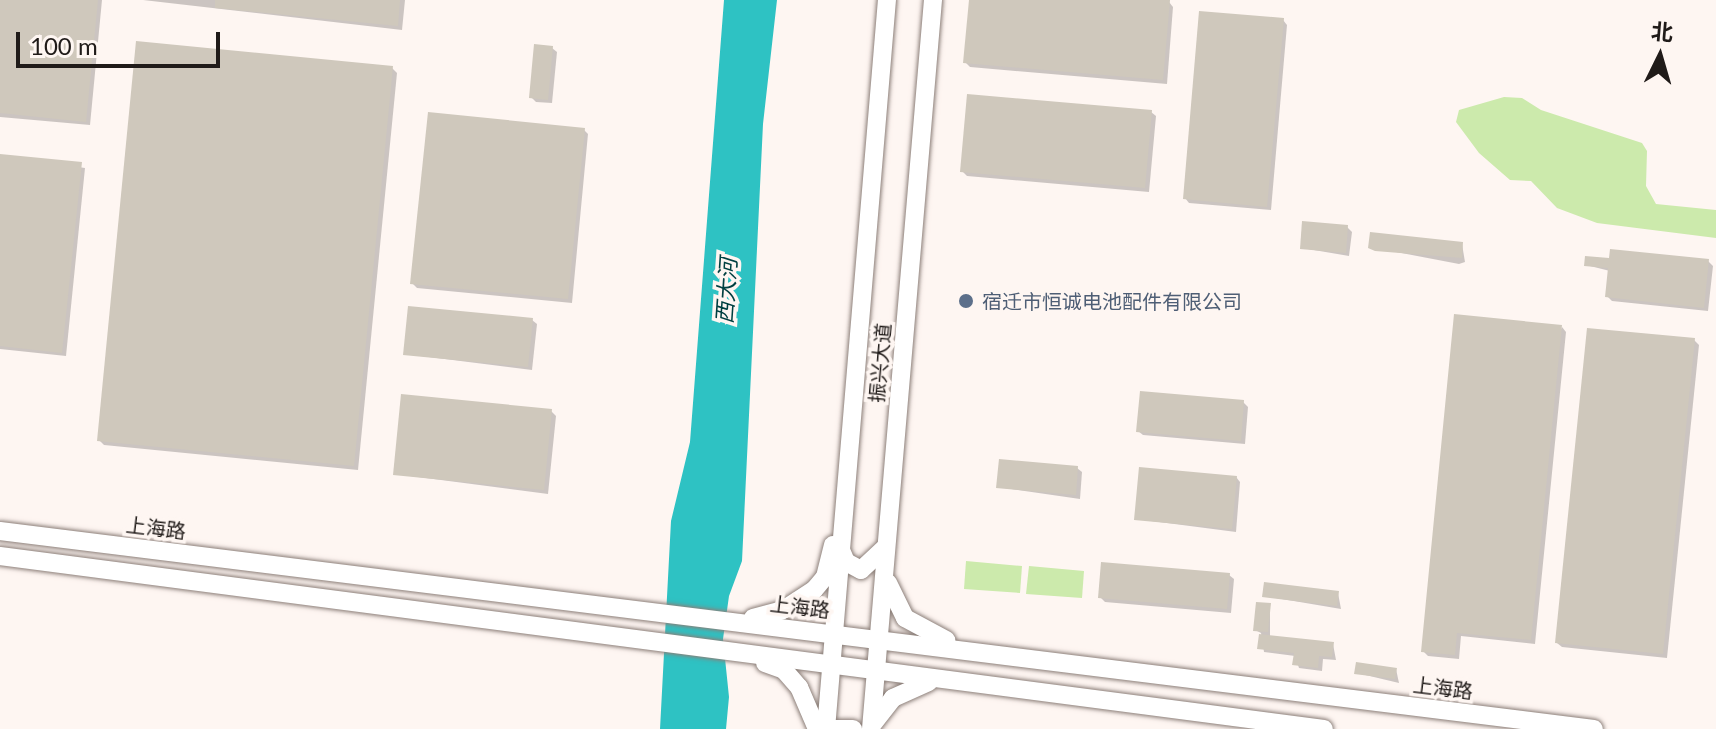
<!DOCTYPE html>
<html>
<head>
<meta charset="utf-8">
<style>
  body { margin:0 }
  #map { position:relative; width:1716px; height:729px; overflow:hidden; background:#fef6f2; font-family:Lato,"Noto Sans SC",sans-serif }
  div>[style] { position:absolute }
  .green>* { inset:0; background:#cceaac }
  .water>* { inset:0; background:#2ec2c3 }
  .shadow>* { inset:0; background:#0003 }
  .building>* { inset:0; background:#cfc8bc }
  .roads { filter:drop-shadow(0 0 2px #8c7f79) drop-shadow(0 0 2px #8c7f79) }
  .major>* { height:18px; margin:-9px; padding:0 9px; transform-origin:9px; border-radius:9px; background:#fff }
  .dots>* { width:22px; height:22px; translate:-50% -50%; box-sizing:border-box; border:4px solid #fef6f2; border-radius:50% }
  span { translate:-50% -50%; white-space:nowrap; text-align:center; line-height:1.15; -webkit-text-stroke:7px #fef6f2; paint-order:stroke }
  .service-label { font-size:20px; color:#4e5e75 }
  .left { translate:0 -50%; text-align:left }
  .street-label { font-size:20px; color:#201b19 }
  .water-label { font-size:22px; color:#004041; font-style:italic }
  .north { position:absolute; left:1620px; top:16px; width:80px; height:80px; -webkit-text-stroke:6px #fef6f2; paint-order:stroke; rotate:5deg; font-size:22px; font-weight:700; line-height:32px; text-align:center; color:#201b19 }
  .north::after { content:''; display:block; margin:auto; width:28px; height:36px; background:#201b19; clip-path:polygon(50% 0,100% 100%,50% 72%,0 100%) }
  .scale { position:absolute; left:16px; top:32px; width:204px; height:36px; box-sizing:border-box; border:4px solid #201b19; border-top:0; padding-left:10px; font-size:24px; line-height:28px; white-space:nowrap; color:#201b19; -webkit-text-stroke:6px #fef6f2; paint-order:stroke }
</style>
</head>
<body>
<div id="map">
  <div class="green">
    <div style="clip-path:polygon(1504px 97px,1522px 98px,1541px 110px,1642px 143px,1647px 151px,1646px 186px,1656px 204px,1716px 210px,1716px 238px,1597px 223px,1557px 208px,1531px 181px,1510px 180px,1479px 153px,1456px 122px,1459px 110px)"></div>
    <div style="clip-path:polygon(966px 561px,1022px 566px,1020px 593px,964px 589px)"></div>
    <div style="clip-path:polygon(1029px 566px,1084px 571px,1082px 598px,1026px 594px)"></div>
  </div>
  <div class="water">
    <div style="clip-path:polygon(724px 0,777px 0,763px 124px,742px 561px,729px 596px,723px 639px,729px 697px,726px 729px,660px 729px,671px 521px,690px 442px)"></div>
  </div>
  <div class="shadow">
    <div style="clip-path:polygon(0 0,102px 0,90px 125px,0 117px)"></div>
    <div style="clip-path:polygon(143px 0,405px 0,402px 30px)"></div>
    <div style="clip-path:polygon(971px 0,1169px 2px,1173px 7px,1167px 84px,970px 67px,965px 62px)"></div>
    <div style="clip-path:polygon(1283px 20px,1287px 25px,1271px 210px,1189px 203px,1185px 198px)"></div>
    <div style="clip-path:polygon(552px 48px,557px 52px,552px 103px,536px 102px,531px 97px)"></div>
    <div style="clip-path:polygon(392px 68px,397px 73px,358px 470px,104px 445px,99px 440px)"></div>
    <div style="clip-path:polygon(1151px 112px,1156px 116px,1149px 192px,967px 176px,962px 171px)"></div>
    <div style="clip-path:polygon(584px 130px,588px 134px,572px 303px,417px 288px,412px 283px)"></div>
    <div style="clip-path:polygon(0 156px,85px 168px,66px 356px,0 349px)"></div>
    <div style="clip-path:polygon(1347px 227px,1352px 232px,1349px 256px,1302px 248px)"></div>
    <div style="clip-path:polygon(1462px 244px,1465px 262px,1459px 264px,1370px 247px)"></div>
    <div style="clip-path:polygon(1708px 261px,1713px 266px,1708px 311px,1612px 301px,1607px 296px,1610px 271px,1586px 265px)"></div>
    <div style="clip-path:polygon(532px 320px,537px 324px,532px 370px,405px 354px)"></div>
    <div style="clip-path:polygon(1562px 327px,1566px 332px,1535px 644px,1461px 636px,1459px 659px,1428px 656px,1423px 651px)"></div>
    <div style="clip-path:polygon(1694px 340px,1699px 345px,1667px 658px,1562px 647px,1557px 643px)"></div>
    <div style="clip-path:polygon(1243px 402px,1248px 407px,1245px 444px,1143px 435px,1138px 431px)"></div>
    <div style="clip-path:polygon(551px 411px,556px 416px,548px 494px,395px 474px)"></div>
    <div style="clip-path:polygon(1077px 468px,1082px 472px,1080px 499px,998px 487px)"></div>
    <div style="clip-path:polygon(1236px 477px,1240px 482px,1236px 532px,1136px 519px)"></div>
    <div style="clip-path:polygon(1229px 575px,1234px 579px,1231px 613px,1105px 602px,1100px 597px)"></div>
    <div style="clip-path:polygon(1338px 593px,1341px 609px,1264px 596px)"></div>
    <div style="clip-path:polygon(1270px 605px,1270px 637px,1333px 644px,1336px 660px,1323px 659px,1322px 671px,1299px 668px,1295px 656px,1264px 652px,1261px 633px,1255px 630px)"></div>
    <div style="clip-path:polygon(1396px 669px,1399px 683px,1357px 673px)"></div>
  </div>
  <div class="building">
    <div style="clip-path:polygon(0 0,98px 0,86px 122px,0 113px)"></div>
    <div style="clip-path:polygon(215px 0,400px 0,398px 26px,215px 8px)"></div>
    <div style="clip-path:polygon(969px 0,1170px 0,1163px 80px,963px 63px)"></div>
    <div style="clip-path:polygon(1199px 11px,1284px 18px,1267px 207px,1183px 199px)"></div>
    <div style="clip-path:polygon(136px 41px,393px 66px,354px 466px,97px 441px)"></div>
    <div style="clip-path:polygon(534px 44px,553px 46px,548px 100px,529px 98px)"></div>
    <div style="clip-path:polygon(967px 94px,1152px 110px,1145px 188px,960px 172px)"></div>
    <div style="clip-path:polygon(428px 112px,585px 128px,568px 299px,410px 284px)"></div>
    <div style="clip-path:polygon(0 154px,82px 162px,62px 353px,0 346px)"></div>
    <div style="clip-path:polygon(1302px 221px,1348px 225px,1346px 253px,1300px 249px)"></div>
    <div style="clip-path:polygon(1370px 232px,1463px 242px,1462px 258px,1375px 251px,1368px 248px)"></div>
    <div style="clip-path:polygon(1610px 249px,1709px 259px,1704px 308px,1605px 297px,1608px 268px,1584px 266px,1585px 256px,1609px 258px)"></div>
    <div style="clip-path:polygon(408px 306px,533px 318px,528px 367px,403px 355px)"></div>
    <div style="clip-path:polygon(1454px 314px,1562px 325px,1531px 640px,1457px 633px,1455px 655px,1421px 652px)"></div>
    <div style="clip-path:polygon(1587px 328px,1695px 338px,1663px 654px,1555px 643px)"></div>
    <div style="clip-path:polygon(1140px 391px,1244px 400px,1241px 441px,1136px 432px)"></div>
    <div style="clip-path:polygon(401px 394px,552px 409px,544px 490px,393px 475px)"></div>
    <div style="clip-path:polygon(999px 459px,1078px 466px,1076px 495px,996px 488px)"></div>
    <div style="clip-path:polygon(1139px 467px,1237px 476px,1232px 529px,1134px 520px)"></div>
    <div style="clip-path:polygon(1101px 562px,1230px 573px,1227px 609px,1098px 598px)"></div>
    <div style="clip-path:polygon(1264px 582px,1339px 591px,1337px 606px,1262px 597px)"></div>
    <div style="clip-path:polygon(1256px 602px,1271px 603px,1268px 632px,1253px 631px)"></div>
    <div style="clip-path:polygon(1259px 634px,1334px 642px,1332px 657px,1319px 656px,1318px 668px,1292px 665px,1294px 653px,1257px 649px)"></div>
    <div style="clip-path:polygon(1356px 662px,1397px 668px,1395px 679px,1354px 674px)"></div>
  </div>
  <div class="roads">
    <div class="major">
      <div style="left:0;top:531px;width:1606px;rotate:7.08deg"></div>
      <div style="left:841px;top:550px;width:13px;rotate:67deg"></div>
      <div style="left:846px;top:562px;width:17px;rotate:28deg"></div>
      <div style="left:861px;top:570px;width:34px;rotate:-43deg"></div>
      <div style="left:0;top:556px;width:1335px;rotate:7.44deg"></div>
      <div style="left:888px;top:583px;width:39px;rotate:64deg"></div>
      <div style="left:905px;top:618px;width:47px;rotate:28.2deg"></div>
      <div style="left:753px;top:618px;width:31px;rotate:-15deg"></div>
      <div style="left:783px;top:610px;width:37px;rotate:-33deg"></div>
      <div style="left:814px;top:590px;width:17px;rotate:-50deg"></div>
      <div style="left:825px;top:577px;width:33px;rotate:-76deg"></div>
      <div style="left:765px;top:663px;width:20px;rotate:20deg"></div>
      <div style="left:784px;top:670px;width:23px;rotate:49deg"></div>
      <div style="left:799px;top:687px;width:46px;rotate:66.8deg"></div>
      <div style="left:872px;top:725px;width:34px;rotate:-52deg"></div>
      <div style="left:893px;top:698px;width:39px;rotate:-24deg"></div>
      <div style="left:826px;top:729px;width:732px;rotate:-85.22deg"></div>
      <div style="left:831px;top:729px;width:22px"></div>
      <div style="left:871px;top:729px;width:732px;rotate:-85.14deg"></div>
    </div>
  </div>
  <div class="dots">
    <div style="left:966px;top:301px;background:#5c6f8a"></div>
  </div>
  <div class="service-label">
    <span class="left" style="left:982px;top:301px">宿迁市恒诚电池配件有限公司</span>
  </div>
  <div class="street-label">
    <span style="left:880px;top:363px;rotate:-85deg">振兴大道</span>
    <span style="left:156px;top:528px;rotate:7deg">上海路</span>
    <span style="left:800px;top:607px;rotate:7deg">上海路</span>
    <span style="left:1443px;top:688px;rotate:7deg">上海路</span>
  </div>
  <div class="water-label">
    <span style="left:726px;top:291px;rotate:-86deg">西大河</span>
  </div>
  <div class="north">北</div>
  <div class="scale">100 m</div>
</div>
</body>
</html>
